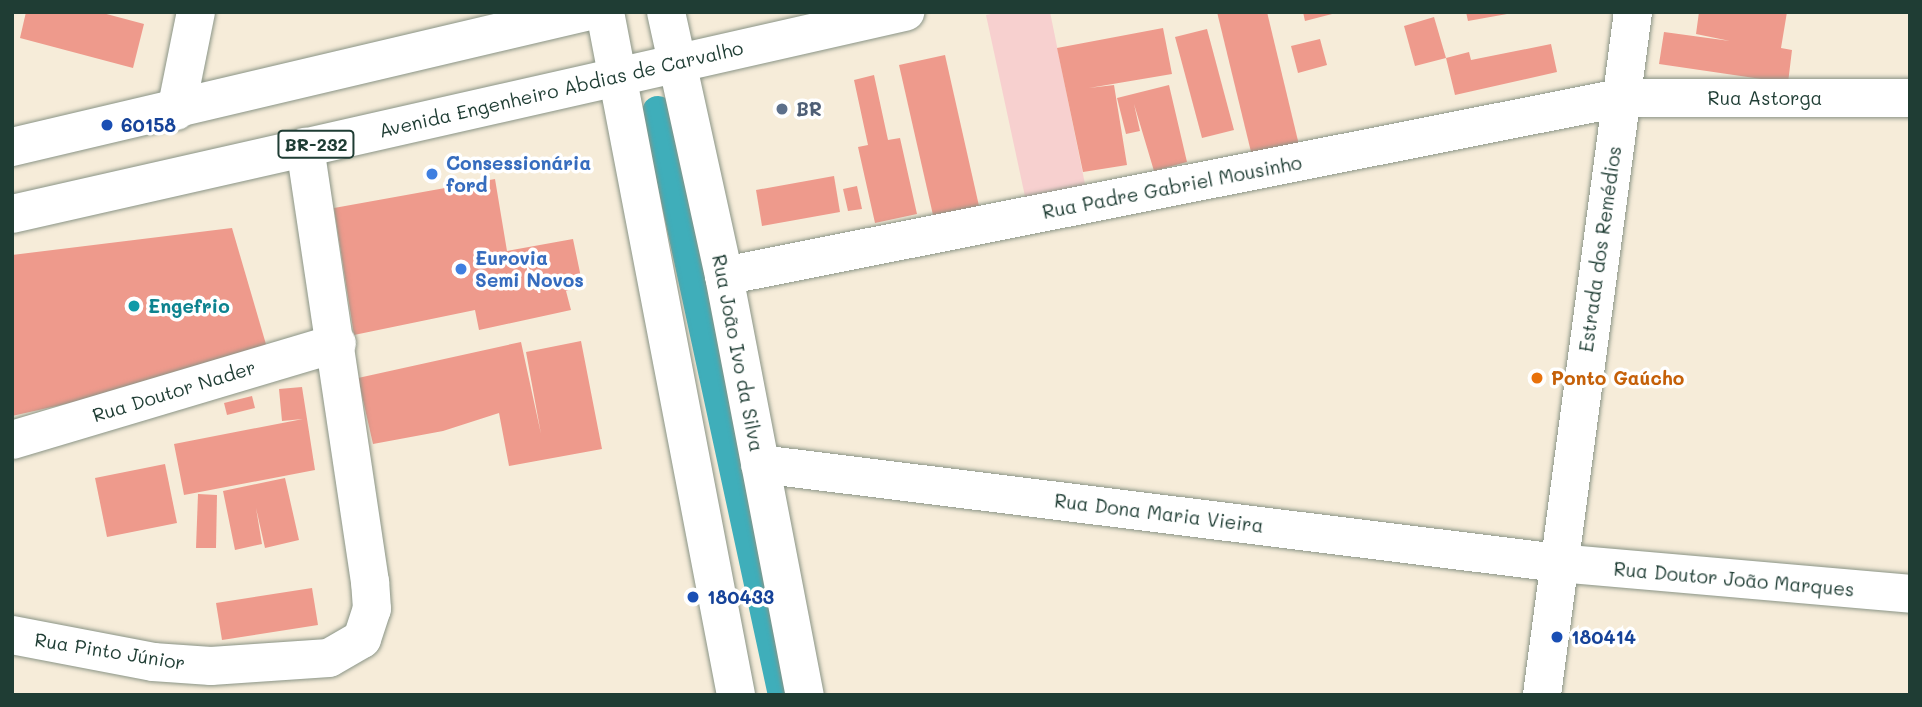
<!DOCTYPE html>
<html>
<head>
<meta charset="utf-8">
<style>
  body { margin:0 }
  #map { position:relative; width:1922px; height:707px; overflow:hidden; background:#f6ecd9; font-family:Mali,sans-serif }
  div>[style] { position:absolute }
  .built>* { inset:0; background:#f7d0cf }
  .canal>* { height:32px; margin:-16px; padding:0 16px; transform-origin:16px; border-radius:16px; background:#3faeba }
  .building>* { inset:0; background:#ee9a8c }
  .roads { filter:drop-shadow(0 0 2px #8a9486) drop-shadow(0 0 2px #8a9486) }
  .minor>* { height:38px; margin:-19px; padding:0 19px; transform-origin:19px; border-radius:19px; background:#fff }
  .major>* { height:38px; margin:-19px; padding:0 19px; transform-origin:19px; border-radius:19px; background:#fff }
  .highway>* { height:38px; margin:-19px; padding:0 19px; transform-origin:19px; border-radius:19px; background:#fff }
  .dots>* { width:19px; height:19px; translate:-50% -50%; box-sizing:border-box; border:4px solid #fff; border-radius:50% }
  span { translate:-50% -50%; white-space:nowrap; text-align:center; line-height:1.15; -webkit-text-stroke:7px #fff; paint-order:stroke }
  .shield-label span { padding:2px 5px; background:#fff; border:2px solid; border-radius:5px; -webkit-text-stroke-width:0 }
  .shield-label { font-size:18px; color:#1f3d34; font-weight:700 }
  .street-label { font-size:19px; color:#1f3d34 }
  .service-label { font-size:19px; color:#4e5e75; font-weight:700 }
  .left { translate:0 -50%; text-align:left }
  .transit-label { font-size:19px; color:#164399; font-weight:700 }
  .shop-label { font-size:19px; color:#366cbe; font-weight:700 }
  .culture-label { font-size:19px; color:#0d838f; font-weight:700 }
  .food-label { font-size:19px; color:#c56008; font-weight:700 }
  .frame { position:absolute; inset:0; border:14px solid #1f3d34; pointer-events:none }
</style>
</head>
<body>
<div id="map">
  <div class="built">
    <div style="clip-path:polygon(1001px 12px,1050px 12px,1086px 189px,1026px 201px,986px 15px)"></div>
  </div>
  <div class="canal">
    <div style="left:658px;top:112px;width:596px;rotate:77.8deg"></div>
  </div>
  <div class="building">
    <div style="clip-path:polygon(26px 12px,99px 12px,144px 24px,133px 68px,20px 38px)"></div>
    <div style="clip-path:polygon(1217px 12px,1267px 12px,1299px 145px,1252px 156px)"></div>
    <div style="clip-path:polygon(1303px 12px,1336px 12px,1336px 13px,1305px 21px)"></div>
    <div style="clip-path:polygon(1466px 12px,1507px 12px,1507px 14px,1468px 21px)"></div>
    <div style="clip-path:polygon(1699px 12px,1787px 12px,1781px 48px,1792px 50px,1788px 83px,1659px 64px,1664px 32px,1730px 41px,1696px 34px)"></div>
    <div style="clip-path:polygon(1434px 17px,1446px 58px,1415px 66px,1404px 26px)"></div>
    <div style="clip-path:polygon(1163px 28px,1172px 74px,1089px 88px,1114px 85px,1127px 165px,1083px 172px,1057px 48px)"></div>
    <div style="clip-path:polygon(1207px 29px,1234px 130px,1202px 138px,1175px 37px)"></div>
    <div style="clip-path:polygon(1320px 39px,1327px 65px,1298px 73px,1291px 46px)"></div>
    <div style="clip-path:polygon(1551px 44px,1557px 72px,1455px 95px,1446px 58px,1469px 52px,1471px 60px)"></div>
    <div style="clip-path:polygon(945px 55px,979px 206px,933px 215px,899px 65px)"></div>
    <div style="clip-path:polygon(874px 75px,888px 140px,900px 138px,917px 214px,875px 223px,858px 147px,868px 145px,854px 80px)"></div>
    <div style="clip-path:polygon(1169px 85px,1187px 162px,1154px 171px,1134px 104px,1140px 131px,1126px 134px,1117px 98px)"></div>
    <div style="clip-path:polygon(834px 176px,840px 212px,762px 226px,756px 190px)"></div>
    <div style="clip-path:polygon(495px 179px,507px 251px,573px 239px,583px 287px,566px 291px,571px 310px,479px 330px,475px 310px,354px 335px,334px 208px)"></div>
    <div style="clip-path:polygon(857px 186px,862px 209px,848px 211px,843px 189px)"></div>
    <div style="clip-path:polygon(232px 228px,270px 358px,12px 416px,12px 255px)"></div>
    <div style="clip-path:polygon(581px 341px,602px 449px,509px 466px,499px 413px,443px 431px,373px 444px,358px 378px,521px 342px,541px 434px,526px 352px)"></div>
    <div style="clip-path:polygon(302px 387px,315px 470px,184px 495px,174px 444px,303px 419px,282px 421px,279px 389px)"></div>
    <div style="clip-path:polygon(252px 396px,255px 408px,227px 415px,224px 403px)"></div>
    <div style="clip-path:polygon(165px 464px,177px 523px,107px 537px,95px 478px)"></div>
    <div style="clip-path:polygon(285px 478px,299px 540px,265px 548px,256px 508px,262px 544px,235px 550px,223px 491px)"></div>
    <div style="clip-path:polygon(198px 494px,217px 495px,216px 548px,196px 548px)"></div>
    <div style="clip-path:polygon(312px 588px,318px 625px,222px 640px,216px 603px)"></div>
  </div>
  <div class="roads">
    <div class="minor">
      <div style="left:176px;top:111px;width:101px;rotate:-78.6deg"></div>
      <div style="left:724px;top:276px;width:914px;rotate:-11.24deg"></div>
      <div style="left:1620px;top:98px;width:290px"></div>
      <div style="left:12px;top:440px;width:339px;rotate:-16.6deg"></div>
      <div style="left:760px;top:464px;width:804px;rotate:7.07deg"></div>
      <div style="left:1558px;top:563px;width:353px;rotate:5deg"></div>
      <div style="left:12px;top:635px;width:144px;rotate:10.8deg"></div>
      <div style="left:153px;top:662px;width:58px;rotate:3.9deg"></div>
      <div style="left:211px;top:666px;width:118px;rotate:-3.9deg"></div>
      <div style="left:329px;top:658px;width:38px;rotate:-30deg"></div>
      <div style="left:362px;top:639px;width:32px;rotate:-72deg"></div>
      <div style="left:372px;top:609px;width:27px;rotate:-94deg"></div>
      <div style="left:370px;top:582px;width:440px;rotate:-98.5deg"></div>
    </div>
    <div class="major">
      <div style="left:605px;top:12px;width:695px;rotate:79.14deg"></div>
      <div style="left:666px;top:12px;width:270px;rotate:77.6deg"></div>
      <div style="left:724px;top:276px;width:427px;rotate:79.1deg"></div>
      <div style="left:1542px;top:695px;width:689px;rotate:-82.41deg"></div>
    </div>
    <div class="highway">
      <div style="left:12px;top:147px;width:589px;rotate:-13.26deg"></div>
      <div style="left:12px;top:214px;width:916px;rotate:-12.75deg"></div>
    </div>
  </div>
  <div class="dots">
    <div style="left:782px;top:109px;background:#5c6f8a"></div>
    <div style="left:107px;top:125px;background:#1a4fb4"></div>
    <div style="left:432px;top:174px;background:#3f7fe0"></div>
    <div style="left:461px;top:269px;background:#3f7fe0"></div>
    <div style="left:134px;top:306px;background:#0f9aa8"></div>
    <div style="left:1537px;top:378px;background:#e8710a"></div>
    <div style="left:693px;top:597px;background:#1a4fb4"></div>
    <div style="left:1557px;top:637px;background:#1a4fb4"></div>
  </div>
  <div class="shield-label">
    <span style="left:316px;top:144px">BR-232</span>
  </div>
  <div class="street-label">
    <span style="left:561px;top:89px;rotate:-13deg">Avenida Engenheiro Abdias de Carvalho</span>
    <span style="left:1765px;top:98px">Rua Astorga</span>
    <span style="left:1172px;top:187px;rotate:-11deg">Rua Padre Gabriel Mousinho</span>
    <span style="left:1600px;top:249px;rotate:-82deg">Estrada dos Remédios</span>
    <span style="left:738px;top:353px;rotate:79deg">Rua João Ivo da Silva</span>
    <span style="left:174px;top:391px;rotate:-17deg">Rua Doutor Nader</span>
    <span style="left:1159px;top:513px;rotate:7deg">Rua Dona Maria Vieira</span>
    <span style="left:1734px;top:579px;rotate:5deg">Rua Doutor João Marques</span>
    <span style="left:110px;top:651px;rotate:9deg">Rua Pinto Júnior</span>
  </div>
  <div class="service-label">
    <span class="left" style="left:796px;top:109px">BR</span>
  </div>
  <div class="transit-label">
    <span class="left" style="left:121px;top:125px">60158</span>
    <span class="left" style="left:707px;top:597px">180433</span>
    <span class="left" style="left:1571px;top:637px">180414</span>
  </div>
  <div class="shop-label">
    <span class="left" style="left:446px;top:174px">Consessionária<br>ford</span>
    <span class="left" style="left:475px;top:269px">Eurovia<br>Semi Novos</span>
  </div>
  <div class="culture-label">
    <span class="left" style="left:148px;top:306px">Engefrio</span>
  </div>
  <div class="food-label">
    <span class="left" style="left:1551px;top:378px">Ponto Gaúcho</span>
  </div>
  <div class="frame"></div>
</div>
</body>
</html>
